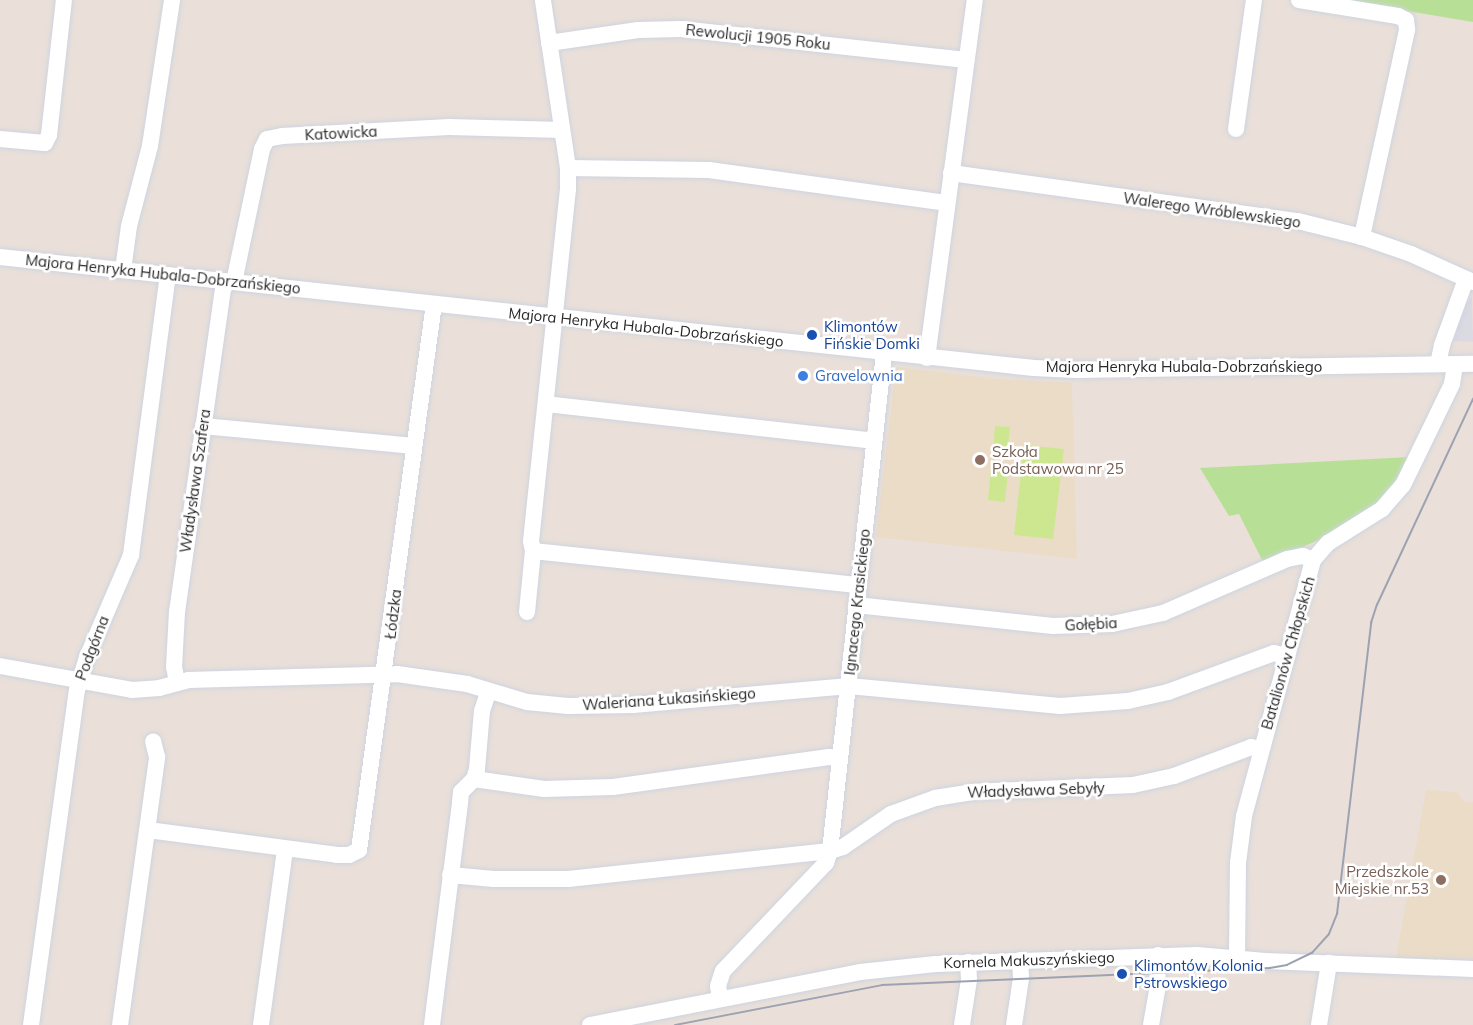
<!DOCTYPE html>
<html>
<head>
<meta charset="utf-8">
<style>
  body { margin:0 }
  #map { position:relative; width:1473px; height:1025px; overflow:hidden; background:#eae0d9; font-family:Mulish,sans-serif }
  div>[style] { position:absolute }
  .industrial>* { inset:0; background:#dbd9e2 }
  .education>* { inset:0; background:#ebdcc8 }
  .green>* { inset:0; background:#b8df96 }
  .pitch>* { inset:0; background:#cde791 }
  .roads { filter:drop-shadow(0 0 2px #ced4e0) drop-shadow(0 0 2px #ced4e0) }
  .minor>* { height:16px; margin:-8px; padding:0 8px; transform-origin:8px; border-radius:8px; background:#fff }
  .tram>* { height:1.5px; margin:-0.75px; padding:0 0.75px; transform-origin:0.75px; border-radius:0.75px; background:#9ca2b1 }
  .dots>* { width:16px; height:16px; translate:-50% -50%; box-sizing:border-box; border:3px solid #fff; border-radius:50% }
  span { translate:-50% -50%; white-space:nowrap; text-align:center; line-height:1.15; -webkit-text-stroke:5px #fff; paint-order:stroke }
  .street-label { font-size:15px; color:#272727 }
  .transit-label { font-size:15px; color:#164399 }
  .left { translate:0 -50%; text-align:left }
  .shop-label { font-size:15px; color:#366cbe }
  .education-label { font-size:15px; color:#785e54 }
  .right { translate:-100% -50%; text-align:right }
</style>
</head>
<body>
<div id="map">
  <div class="industrial">
    <div style="clip-path:polygon(1472px 296px,1473px 342px,1454px 341px,1463px 307px)"></div>
  </div>
  <div class="education">
    <div style="clip-path:polygon(896px 367px,995px 379px,1072px 383px,1077px 559px,876px 537px)"></div>
    <div style="clip-path:polygon(1426px 790px,1457px 792px,1463px 801px,1473px 802px,1473px 960px,1396px 958px)"></div>
  </div>
  <div class="green">
    <div style="clip-path:polygon(1342px 0,1473px 0,1473px 22px)"></div>
    <div style="clip-path:polygon(1410px 457px,1390px 492px,1366px 514px,1323px 538px,1264px 564px,1239px 514px,1229px 516px,1200px 468px)"></div>
  </div>
  <div class="pitch">
    <div style="clip-path:polygon(995px 426px,1010px 427px,1007px 456px,993px 455px)"></div>
    <div style="clip-path:polygon(1024px 445px,1064px 449px,1053px 539px,1014px 535px)"></div>
    <div style="clip-path:polygon(991px 469px,1008px 470px,1005px 502px,988px 500px)"></div>
  </div>
  <div class="roads">
    <div class="minor">
      <div style="left:1299px;top:0;width:100px;rotate:9.2deg"></div>
      <div style="left:1398px;top:16px;width:9px;rotate:27deg"></div>
      <div style="left:1406px;top:20px;width:10px;rotate:84deg"></div>
      <div style="left:1407px;top:30px;width:212px;rotate:102.3deg"></div>
      <div style="left:549px;top:43px;width:90px;rotate:-8.3deg"></div>
      <div style="left:638px;top:30px;width:43px;rotate:-1.3deg"></div>
      <div style="left:681px;top:29px;width:287px;rotate:6.2deg"></div>
      <div style="left:1236px;top:129px;width:130px;rotate:-82.1deg"></div>
      <div style="left:0;top:139px;width:45px;rotate:5.1deg"></div>
      <div style="left:45px;top:143px;width:9px;rotate:-63deg"></div>
      <div style="left:49px;top:135px;width:136px;rotate:-83.7deg"></div>
      <div style="left:568px;top:168px;width:141px;rotate:0.8deg"></div>
      <div style="left:709px;top:170px;width:239px;rotate:7.9deg"></div>
      <div style="left:951px;top:173px;width:350px;rotate:7.9deg"></div>
      <div style="left:1298px;top:221px;width:66px;rotate:14deg"></div>
      <div style="left:1362px;top:237px;width:52px;rotate:19.1deg"></div>
      <div style="left:1411px;top:254px;width:68px;rotate:24.3deg"></div>
      <div style="left:0;top:257px;width:1040px;rotate:6.13deg"></div>
      <div style="left:1034px;top:368px;width:43px;rotate:2.7deg"></div>
      <div style="left:1077px;top:370px;width:396px;rotate:-0.9deg"></div>
      <div style="left:123px;top:270px;width:44px;rotate:-82.2deg"></div>
      <div style="left:129px;top:226px;width:83px;rotate:-75.3deg"></div>
      <div style="left:150px;top:146px;width:148px;rotate:-81.4deg"></div>
      <div style="left:234px;top:282px;width:136px;rotate:-78.1deg"></div>
      <div style="left:262px;top:149px;width:11px;rotate:-63deg"></div>
      <div style="left:267px;top:139px;width:15px;rotate:-11deg"></div>
      <div style="left:282px;top:136px;width:167px;rotate:-3.1deg"></div>
      <div style="left:449px;top:127px;width:113px;rotate:1.5deg"></div>
      <div style="left:927px;top:358px;width:361px;rotate:-82.4deg"></div>
      <div style="left:1438px;top:364px;width:19px;rotate:-78deg"></div>
      <div style="left:1442px;top:345px;width:70px;rotate:-70deg"></div>
      <div style="left:546px;top:404px;width:330px;rotate:6.4deg"></div>
      <div style="left:203px;top:426px;width:212px;rotate:5.4deg"></div>
      <div style="left:533px;top:551px;width:328px;rotate:6deg"></div>
      <div style="left:856px;top:605px;width:198px;rotate:6.1deg"></div>
      <div style="left:1053px;top:626px;width:59px;rotate:-1.9deg"></div>
      <div style="left:1112px;top:624px;width:52px;rotate:-12.2deg"></div>
      <div style="left:1163px;top:613px;width:135px;rotate:-23.5deg"></div>
      <div style="left:1287px;top:559px;width:16px;rotate:-11deg"></div>
      <div style="left:1303px;top:556px;width:11px;rotate:22deg"></div>
      <div style="left:527px;top:612px;width:61px;rotate:-84.4deg"></div>
      <div style="left:533px;top:551px;width:10px;rotate:-101deg"></div>
      <div style="left:531px;top:541px;width:354px;rotate:-84deg"></div>
      <div style="left:568px;top:189px;width:21px;rotate:-90deg"></div>
      <div style="left:568px;top:168px;width:170px;rotate:-98.5deg"></div>
      <div style="left:0;top:666px;width:134px;rotate:10.3deg"></div>
      <div style="left:132px;top:690px;width:27px;rotate:-4deg"></div>
      <div style="left:159px;top:688px;width:30px;rotate:-15deg"></div>
      <div style="left:188px;top:680px;width:209px;rotate:-1.6deg"></div>
      <div style="left:397px;top:674px;width:71px;rotate:8.1deg"></div>
      <div style="left:467px;top:684px;width:63px;rotate:16.7deg"></div>
      <div style="left:527px;top:702px;width:41px;rotate:5.6deg"></div>
      <div style="left:568px;top:706px;width:65px;rotate:-0.9deg"></div>
      <div style="left:633px;top:705px;width:217px;rotate:-5deg"></div>
      <div style="left:849px;top:686px;width:212px;rotate:5.4deg"></div>
      <div style="left:1060px;top:706px;width:68px;rotate:-4.2deg"></div>
      <div style="left:1128px;top:701px;width:41px;rotate:-12.7deg"></div>
      <div style="left:1168px;top:692px;width:113px;rotate:-20.2deg"></div>
      <div style="left:1274px;top:653px;width:13px;rotate:13deg"></div>
      <div style="left:177px;top:682px;width:15px;rotate:-101deg"></div>
      <div style="left:174px;top:667px;width:55px;rotate:-86.9deg"></div>
      <div style="left:177px;top:612px;width:334px;rotate:-81.9deg"></div>
      <div style="left:474px;top:779px;width:71px;rotate:8.1deg"></div>
      <div style="left:544px;top:789px;width:69px;rotate:-1.7deg"></div>
      <div style="left:613px;top:787px;width:218px;rotate:-7.9deg"></div>
      <div style="left:829px;top:757px;width:11px;rotate:5deg"></div>
      <div style="left:148px;top:830px;width:191px;rotate:7.5deg"></div>
      <div style="left:337px;top:855px;width:12px"></div>
      <div style="left:349px;top:855px;width:11px;rotate:-27deg"></div>
      <div style="left:359px;top:850px;width:551px;rotate:-82.18deg"></div>
      <div style="left:450px;top:875px;width:44px;rotate:5.2deg"></div>
      <div style="left:494px;top:879px;width:74px"></div>
      <div style="left:568px;top:879px;width:263px;rotate:-6.1deg"></div>
      <div style="left:830px;top:851px;width:501px;rotate:-83.81deg"></div>
      <div style="left:1237px;top:958px;width:95px;rotate:-89.4deg"></div>
      <div style="left:1238px;top:863px;width:47px;rotate:-82.7deg"></div>
      <div style="left:1244px;top:816px;width:265px;rotate:-74.9deg"></div>
      <div style="left:1313px;top:560px;width:23px;rotate:-49deg"></div>
      <div style="left:1328px;top:543px;width:64px;rotate:-32.2deg"></div>
      <div style="left:1382px;top:509px;width:32px;rotate:-49deg"></div>
      <div style="left:1403px;top:485px;width:112px;rotate:-64.1deg"></div>
      <div style="left:1452px;top:384px;width:20px;rotate:-81deg"></div>
      <div style="left:720px;top:998px;width:12px;rotate:-99deg"></div>
      <div style="left:718px;top:986px;width:16px;rotate:-72deg"></div>
      <div style="left:723px;top:971px;width:149px;rotate:-46.4deg"></div>
      <div style="left:826px;top:863px;width:13px;rotate:-72deg"></div>
      <div style="left:830px;top:851px;width:14px;rotate:-17deg"></div>
      <div style="left:843px;top:847px;width:58px;rotate:-34.5deg"></div>
      <div style="left:891px;top:814px;width:47px;rotate:-20deg"></div>
      <div style="left:935px;top:798px;width:36px;rotate:-9deg"></div>
      <div style="left:971px;top:792px;width:162px;rotate:-2.5deg"></div>
      <div style="left:1133px;top:785px;width:42px;rotate:-12.4deg"></div>
      <div style="left:1174px;top:776px;width:82px;rotate:-20.6deg"></div>
      <div style="left:1251px;top:747px;width:9px;rotate:13deg"></div>
      <div style="left:31px;top:1025px;width:338px;rotate:-82.2deg"></div>
      <div style="left:77px;top:690px;width:37px;rotate:-73deg"></div>
      <div style="left:88px;top:655px;width:109px;rotate:-66.7deg"></div>
      <div style="left:131px;top:555px;width:282px;rotate:-82.5deg"></div>
      <div style="left:120px;top:1025px;width:271px;rotate:-82.1deg"></div>
      <div style="left:157px;top:757px;width:16px;rotate:-104deg"></div>
      <div style="left:261px;top:1025px;width:178px;rotate:-82.2deg"></div>
      <div style="left:432px;top:1025px;width:225px;rotate:-82.8deg"></div>
      <div style="left:460px;top:802px;width:10px;rotate:-84deg"></div>
      <div style="left:461px;top:792px;width:18px;rotate:-45deg"></div>
      <div style="left:474px;top:779px;width:10px;rotate:-73deg"></div>
      <div style="left:477px;top:769px;width:58px;rotate:-85.1deg"></div>
      <div style="left:482px;top:711px;width:20px;rotate:-72deg"></div>
      <div style="left:590px;top:1025px;width:275px;rotate:-11.1deg"></div>
      <div style="left:860px;top:972px;width:76px;rotate:-6deg"></div>
      <div style="left:936px;top:964px;width:261px;rotate:-2deg"></div>
      <div style="left:1197px;top:955px;width:68px;rotate:5deg"></div>
      <div style="left:1265px;top:961px;width:208px;rotate:2.2deg"></div>
      <div style="left:962px;top:1025px;width:46px;rotate:-81.2deg"></div>
      <div style="left:969px;top:980px;width:18px;rotate:-93deg"></div>
      <div style="left:1014px;top:1025px;width:48px;rotate:-81.5deg"></div>
      <div style="left:1021px;top:978px;width:18px;rotate:-93deg"></div>
      <div style="left:1151px;top:1025px;width:36px;rotate:-80deg"></div>
      <div style="left:1157px;top:990px;width:35px;rotate:-88deg"></div>
      <div style="left:1319px;top:1025px;width:63px;rotate:-80.8deg"></div>
    </div>
  </div>
  <div class="tram">
    <div style="left:675px;top:1025px;width:211px;rotate:-10.9deg"></div>
    <div style="left:882px;top:985px;width:388px;rotate:-2.5deg"></div>
    <div style="left:1270px;top:968px;width:17px;rotate:-10deg"></div>
    <div style="left:1287px;top:965px;width:28px;rotate:-26deg"></div>
    <div style="left:1312px;top:953px;width:25px;rotate:-48deg"></div>
    <div style="left:1329px;top:934px;width:22px;rotate:-68deg"></div>
    <div style="left:1337px;top:914px;width:293px;rotate:-83.3deg"></div>
    <div style="left:1371px;top:623px;width:19px;rotate:-72deg"></div>
    <div style="left:1377px;top:605px;width:227px;rotate:-65deg"></div>
  </div>
  <div class="dots">
    <div style="left:812px;top:335px;background:#1a4fb4"></div>
    <div style="left:803px;top:376px;background:#3f7fe0"></div>
    <div style="left:980px;top:460px;background:#8d6e63"></div>
    <div style="left:1441px;top:880px;background:#8d6e63"></div>
    <div style="left:1122px;top:974px;background:#1a4fb4"></div>
  </div>
  <div class="street-label">
    <span style="left:758px;top:37px;rotate:6deg">Rewolucji 1905 Roku</span>
    <span style="left:341px;top:133px;rotate:-3deg">Katowicka</span>
    <span style="left:1212px;top:210px;rotate:8deg">Walerego Wróblewskiego</span>
    <span style="left:163px;top:274px;rotate:6deg">Majora Henryka Hubala-Dobrzańskiego</span>
    <span style="left:646px;top:327px;rotate:6deg">Majora Henryka Hubala-Dobrzańskiego</span>
    <span style="left:1184px;top:367px">Majora Henryka Hubala-Dobrzańskiego</span>
    <span style="left:195px;top:481px;rotate:-82deg">Władysława Szafera</span>
    <span style="left:857px;top:602px;rotate:-84deg">Ignacego Krasickiego</span>
    <span style="left:393px;top:614px;rotate:-83deg">Łódzka</span>
    <span style="left:1091px;top:624px;rotate:-3deg">Gołębia</span>
    <span style="left:92px;top:648px;rotate:-69deg">Podgórna</span>
    <span style="left:1288px;top:653px;rotate:-74deg">Batalionów Chłopskich</span>
    <span style="left:669px;top:699px;rotate:-4deg">Waleriana Łukasińskiego</span>
    <span style="left:1036px;top:790px;rotate:-2deg">Władysława Sebyły</span>
    <span style="left:1029px;top:960px;rotate:-2deg">Kornela Makuszyńskiego</span>
  </div>
  <div class="transit-label">
    <span class="left" style="left:824px;top:335px">Klimontów<br>Fińskie Domki</span>
    <span class="left" style="left:1134px;top:974px">Klimontów Kolonia<br>Pstrowskiego</span>
  </div>
  <div class="shop-label">
    <span class="left" style="left:815px;top:376px">Gravelownia</span>
  </div>
  <div class="education-label">
    <span class="left" style="left:992px;top:460px">Szkoła<br>Podstawowa nr 25</span>
    <span class="right" style="left:1429px;top:880px">Przedszkole<br>Miejskie nr.53</span>
  </div>
</div>
</body>
</html>
